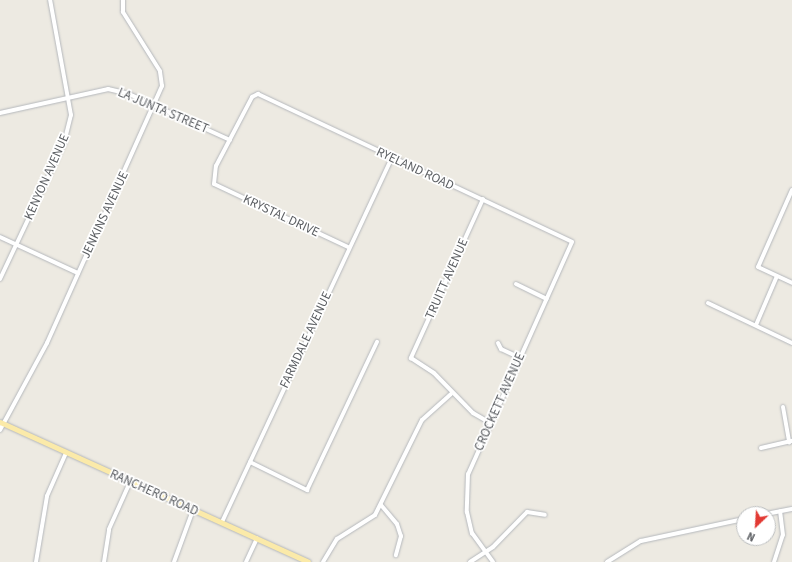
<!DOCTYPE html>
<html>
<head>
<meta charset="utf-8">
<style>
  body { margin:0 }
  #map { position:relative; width:792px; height:562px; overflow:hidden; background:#edeae2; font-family:"Source Sans 3",sans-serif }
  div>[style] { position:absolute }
  .roads { filter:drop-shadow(0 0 1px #b5b8bc) drop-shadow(0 0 1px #b5b8bc) }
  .minor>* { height:4px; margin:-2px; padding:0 2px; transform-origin:2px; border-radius:2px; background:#fff }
  .major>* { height:5px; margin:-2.5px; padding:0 2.5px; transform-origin:2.5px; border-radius:2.5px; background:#fbeaa9 }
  span { translate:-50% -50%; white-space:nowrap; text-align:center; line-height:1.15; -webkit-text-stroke:3.5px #fff; paint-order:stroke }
  .street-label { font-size:13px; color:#5b5e62 }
  .north { position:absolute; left:736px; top:506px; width:40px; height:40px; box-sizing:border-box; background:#fff; border:1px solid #bdbfc0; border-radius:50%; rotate:205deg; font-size:11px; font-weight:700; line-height:16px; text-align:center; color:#5b5e62 }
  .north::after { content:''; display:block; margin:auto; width:14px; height:18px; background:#e23933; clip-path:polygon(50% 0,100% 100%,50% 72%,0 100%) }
</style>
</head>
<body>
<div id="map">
  <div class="roads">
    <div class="minor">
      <div style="left:0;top:113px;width:111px;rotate:-12.5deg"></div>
      <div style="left:108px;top:89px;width:22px;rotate:13deg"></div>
      <div style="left:129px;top:94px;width:111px;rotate:24.5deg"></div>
      <div style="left:792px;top:190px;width:84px;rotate:113.8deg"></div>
      <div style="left:758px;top:267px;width:38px;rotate:25deg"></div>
      <div style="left:483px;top:199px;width:175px;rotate:114.4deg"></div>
      <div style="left:411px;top:358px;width:27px;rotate:33deg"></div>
      <div style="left:434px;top:373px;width:56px;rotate:45.7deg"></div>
      <div style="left:473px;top:413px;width:20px;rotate:30deg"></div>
      <div style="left:0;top:237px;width:86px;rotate:24.8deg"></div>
      <div style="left:348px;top:247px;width:148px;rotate:-154.8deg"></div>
      <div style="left:214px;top:184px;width:18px;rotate:-84deg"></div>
      <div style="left:216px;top:166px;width:78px;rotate:-62.4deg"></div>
      <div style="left:252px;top:97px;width:7px;rotate:-27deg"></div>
      <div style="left:258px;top:94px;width:347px;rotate:25.2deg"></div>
      <div style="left:572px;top:242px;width:254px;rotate:114.1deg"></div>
      <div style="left:468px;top:474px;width:38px;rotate:92deg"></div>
      <div style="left:467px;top:512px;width:22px;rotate:77deg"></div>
      <div style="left:472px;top:533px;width:36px;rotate:54deg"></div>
      <div style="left:0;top:279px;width:150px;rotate:-64.8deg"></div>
      <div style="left:64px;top:143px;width:29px;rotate:-76deg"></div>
      <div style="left:71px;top:115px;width:117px;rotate:-100.3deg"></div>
      <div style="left:516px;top:284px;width:34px;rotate:26deg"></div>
      <div style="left:708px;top:303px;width:93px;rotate:25.5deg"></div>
      <div style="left:756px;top:325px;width:53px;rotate:-66.8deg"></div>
      <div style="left:498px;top:343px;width:7px;rotate:63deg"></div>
      <div style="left:501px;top:349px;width:21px;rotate:25deg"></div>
      <div style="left:783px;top:407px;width:36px;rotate:80deg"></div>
      <div style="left:0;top:430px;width:99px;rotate:-61.6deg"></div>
      <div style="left:47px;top:343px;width:282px;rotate:-65.9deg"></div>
      <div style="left:162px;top:86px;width:15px;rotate:-98deg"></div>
      <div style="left:160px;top:71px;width:70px;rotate:-122.1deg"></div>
      <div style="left:123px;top:12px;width:12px;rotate:-90deg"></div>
      <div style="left:761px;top:448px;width:32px;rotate:-13deg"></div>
      <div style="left:250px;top:462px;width:64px;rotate:26.2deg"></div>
      <div style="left:307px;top:490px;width:164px;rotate:-64.7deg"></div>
      <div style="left:381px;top:505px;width:25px;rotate:50deg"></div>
      <div style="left:397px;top:524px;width:13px;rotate:72deg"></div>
      <div style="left:401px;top:536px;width:20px;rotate:105deg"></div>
      <div style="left:766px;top:514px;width:26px;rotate:-11deg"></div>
      <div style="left:222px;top:522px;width:400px;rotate:-65deg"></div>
      <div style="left:36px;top:562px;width:67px;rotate:-80.5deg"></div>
      <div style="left:47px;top:496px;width:47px;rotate:-66.2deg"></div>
      <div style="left:104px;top:562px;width:33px;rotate:-81deg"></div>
      <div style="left:109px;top:529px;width:51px;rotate:-65.9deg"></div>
      <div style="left:174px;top:562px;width:55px;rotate:-69.9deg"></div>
      <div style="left:246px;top:562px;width:26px;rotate:-65deg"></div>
      <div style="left:323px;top:562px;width:27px;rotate:-59deg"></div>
      <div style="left:337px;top:539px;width:45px;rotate:-32.3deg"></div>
      <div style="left:375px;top:515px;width:106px;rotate:-63.7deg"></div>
      <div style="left:422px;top:420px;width:39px;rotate:-42deg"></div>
      <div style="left:470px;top:562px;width:27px;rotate:-33deg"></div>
      <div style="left:493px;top:547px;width:49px;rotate:-45.8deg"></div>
      <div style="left:527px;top:512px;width:18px;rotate:9deg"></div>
      <div style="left:607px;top:562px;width:40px;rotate:-32deg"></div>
      <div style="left:641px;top:541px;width:105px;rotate:-12.1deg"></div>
      <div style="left:774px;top:562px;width:28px;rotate:-72deg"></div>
      <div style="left:783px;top:535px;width:24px;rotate:-97deg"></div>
    </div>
    <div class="major">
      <div style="left:0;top:422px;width:338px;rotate:24.4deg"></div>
    </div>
  </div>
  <div class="street-label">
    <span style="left:163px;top:111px;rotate:23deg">LA JUNTA STREET</span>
    <span style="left:415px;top:169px;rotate:25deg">RYELAND ROAD</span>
    <span style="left:47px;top:177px;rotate:-66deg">KENYON AVENUE</span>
    <span style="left:105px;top:215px;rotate:-65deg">JENKINS AVENUE</span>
    <span style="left:281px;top:216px;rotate:25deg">KRYSTAL DRIVE</span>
    <span style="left:447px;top:279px;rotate:-66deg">TRUITT AVENUE</span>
    <span style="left:306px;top:340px;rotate:-65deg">FARMDALE AVENUE</span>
    <span style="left:500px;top:402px;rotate:-66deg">CROCKETT AVENUE</span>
    <span style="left:154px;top:493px;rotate:24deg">RANCHERO ROAD</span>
  </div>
  <div class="north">N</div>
</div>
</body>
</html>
